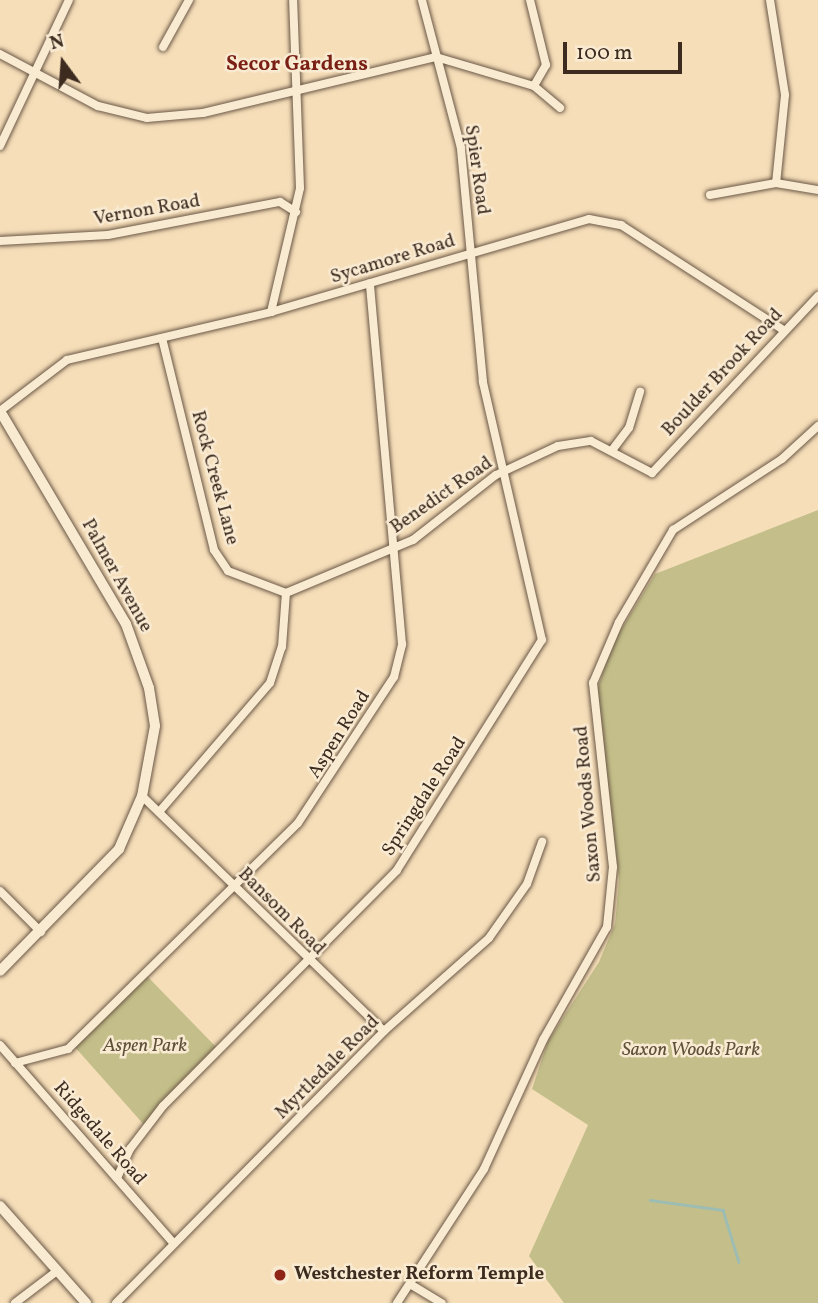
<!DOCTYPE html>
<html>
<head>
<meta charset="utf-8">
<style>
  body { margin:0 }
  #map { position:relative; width:818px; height:1303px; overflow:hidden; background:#f6deb9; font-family:Vollkorn,serif }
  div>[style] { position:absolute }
  .green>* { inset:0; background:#c4bf8a }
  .stream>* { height:2.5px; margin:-1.25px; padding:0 1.25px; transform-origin:1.25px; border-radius:1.25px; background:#9dbcb2 }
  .roads { filter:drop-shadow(0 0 2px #6b5846) drop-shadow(0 0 2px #6b5846) }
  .minor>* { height:8px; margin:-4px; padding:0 4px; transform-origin:4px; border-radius:4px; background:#f9ead2 }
  .tertiary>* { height:10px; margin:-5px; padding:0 5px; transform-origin:5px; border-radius:5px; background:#f9ead2 }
  .secondary>* { height:10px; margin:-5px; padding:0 5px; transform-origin:5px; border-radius:5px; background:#f9ead2 }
  .dots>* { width:19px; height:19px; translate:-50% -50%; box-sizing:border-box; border:4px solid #f9ead2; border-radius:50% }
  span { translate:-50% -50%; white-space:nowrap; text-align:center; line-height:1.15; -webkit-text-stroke:5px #f9ead2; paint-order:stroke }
  .street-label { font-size:19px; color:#3d2b1f }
  .park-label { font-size:19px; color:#5f503a; font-style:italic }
  .poi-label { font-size:19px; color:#3d2b1f; font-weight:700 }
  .left { translate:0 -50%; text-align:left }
  .neighbourhood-label { font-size:21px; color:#7a1f14; font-weight:700 }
  .north { position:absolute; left:28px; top:28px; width:70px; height:70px; -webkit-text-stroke:5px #f9ead2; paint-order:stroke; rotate:344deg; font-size:19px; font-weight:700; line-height:28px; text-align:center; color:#3d2b1f }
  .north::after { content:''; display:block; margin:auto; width:24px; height:32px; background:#3d2b1f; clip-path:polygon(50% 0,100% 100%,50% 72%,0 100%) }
  .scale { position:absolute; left:563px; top:42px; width:119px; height:32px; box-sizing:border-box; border:4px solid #3d2b1f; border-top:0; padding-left:9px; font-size:21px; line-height:24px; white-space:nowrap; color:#3d2b1f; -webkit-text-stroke:5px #f9ead2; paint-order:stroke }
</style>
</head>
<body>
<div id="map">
  <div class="green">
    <div style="clip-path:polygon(818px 510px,818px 1303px,564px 1303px,529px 1256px,588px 1125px,532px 1089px,548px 1041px,599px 962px,615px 924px,619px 880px,597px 691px,611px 646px,655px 574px)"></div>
    <div style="clip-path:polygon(146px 975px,219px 1050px,146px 1127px,73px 1045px)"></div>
  </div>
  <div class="stream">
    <div style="left:650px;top:1200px;width:74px;rotate:7.8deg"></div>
    <div style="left:723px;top:1210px;width:54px;rotate:72.9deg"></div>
  </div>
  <div class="roads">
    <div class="minor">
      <div style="left:530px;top:0;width:67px;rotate:76.2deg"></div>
      <div style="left:546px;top:65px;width:24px;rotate:120deg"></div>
      <div style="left:770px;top:0;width:96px;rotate:81deg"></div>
      <div style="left:785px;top:95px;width:88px;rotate:95.8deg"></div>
      <div style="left:163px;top:47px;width:54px;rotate:-61deg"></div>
      <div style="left:0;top:54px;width:111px;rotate:28deg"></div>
      <div style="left:98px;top:106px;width:50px;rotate:13.8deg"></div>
      <div style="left:147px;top:118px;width:56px;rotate:-5.1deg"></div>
      <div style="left:203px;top:113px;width:240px;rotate:-13.5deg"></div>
      <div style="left:436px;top:57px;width:102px;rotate:16.5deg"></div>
      <div style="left:534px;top:86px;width:34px;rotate:40deg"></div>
      <div style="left:0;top:146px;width:161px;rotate:-64.7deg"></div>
      <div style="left:710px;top:195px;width:67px;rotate:-10.3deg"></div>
      <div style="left:776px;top:183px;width:43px;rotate:9.5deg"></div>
      <div style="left:0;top:241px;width:108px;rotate:-3.2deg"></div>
      <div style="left:108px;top:235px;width:175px;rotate:-10.9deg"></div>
      <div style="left:280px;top:202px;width:19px;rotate:32deg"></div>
      <div style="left:271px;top:312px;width:127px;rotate:-76.8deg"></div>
      <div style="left:300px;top:188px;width:188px;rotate:-92.1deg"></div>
      <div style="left:162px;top:338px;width:218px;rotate:76.2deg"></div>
      <div style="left:214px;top:550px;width:25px;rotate:56deg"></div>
      <div style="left:228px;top:571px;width:62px;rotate:20.8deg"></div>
      <div style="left:286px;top:593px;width:138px;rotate:-22.7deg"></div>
      <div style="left:413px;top:540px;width:105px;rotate:-38.1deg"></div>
      <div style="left:496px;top:475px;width:68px;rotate:-25.1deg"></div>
      <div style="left:558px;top:446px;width:33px;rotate:-9deg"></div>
      <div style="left:591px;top:441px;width:69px;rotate:27.7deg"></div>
      <div style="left:652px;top:473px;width:243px;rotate:-46.8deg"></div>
      <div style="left:0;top:411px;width:84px;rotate:-37.3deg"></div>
      <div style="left:67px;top:360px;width:210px;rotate:-13.2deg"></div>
      <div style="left:271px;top:312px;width:331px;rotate:-16.3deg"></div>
      <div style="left:589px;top:219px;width:33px;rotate:11deg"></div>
      <div style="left:621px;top:225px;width:193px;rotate:32.9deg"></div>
      <div style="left:613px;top:449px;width:26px;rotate:-53deg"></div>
      <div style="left:629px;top:428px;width:38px;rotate:-73deg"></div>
      <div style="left:142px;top:796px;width:337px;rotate:44.2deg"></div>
      <div style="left:159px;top:812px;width:170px;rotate:-49.3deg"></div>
      <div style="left:270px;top:683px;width:38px;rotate:-72deg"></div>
      <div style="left:282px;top:647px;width:54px;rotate:-85.8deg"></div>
      <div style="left:0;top:891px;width:58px;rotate:45deg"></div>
      <div style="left:0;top:1045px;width:264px;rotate:48.8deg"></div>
      <div style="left:15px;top:1063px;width:55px;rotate:-14.8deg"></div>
      <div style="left:68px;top:1049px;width:322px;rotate:-44.5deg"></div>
      <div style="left:298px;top:823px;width:175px;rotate:-56.7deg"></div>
      <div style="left:394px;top:677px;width:34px;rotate:-76deg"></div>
      <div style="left:402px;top:644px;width:362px;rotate:-95.1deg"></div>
      <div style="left:117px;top:1178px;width:32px;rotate:-66deg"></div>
      <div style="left:130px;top:1149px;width:54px;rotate:-52.5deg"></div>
      <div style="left:163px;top:1106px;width:332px;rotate:-45.2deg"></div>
      <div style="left:397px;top:870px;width:272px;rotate:-57.8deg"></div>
      <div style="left:542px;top:640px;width:265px;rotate:-102.9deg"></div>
      <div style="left:483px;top:382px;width:235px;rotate:-95.4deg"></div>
      <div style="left:461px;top:148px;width:153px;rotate:-104.8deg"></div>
      <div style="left:410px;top:1284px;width:37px;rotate:31deg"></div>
      <div style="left:15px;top:1303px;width:53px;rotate:-37.3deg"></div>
      <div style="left:116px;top:1303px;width:382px;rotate:-45.4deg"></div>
      <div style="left:384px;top:1031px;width:140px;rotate:-41.5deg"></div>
      <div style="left:489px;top:938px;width:66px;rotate:-54.9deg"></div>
      <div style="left:527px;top:884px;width:45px;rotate:-70.3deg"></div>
      <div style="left:397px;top:1303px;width:160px;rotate:-57deg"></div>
      <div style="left:484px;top:1169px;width:142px;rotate:-65.4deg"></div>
      <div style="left:543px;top:1040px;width:130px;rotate:-60.5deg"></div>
      <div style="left:607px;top:927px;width:60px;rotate:-84.3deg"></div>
      <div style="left:613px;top:867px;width:185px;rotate:-96.2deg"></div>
      <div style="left:593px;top:683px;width:66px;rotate:-66.9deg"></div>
      <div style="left:619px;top:622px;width:107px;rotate:-59.6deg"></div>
      <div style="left:673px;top:530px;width:130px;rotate:-33.1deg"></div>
      <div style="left:782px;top:459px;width:49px;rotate:-42.5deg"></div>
    </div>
    <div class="tertiary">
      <div style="left:0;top:1206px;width:130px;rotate:48.4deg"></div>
    </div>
    <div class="secondary">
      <div style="left:0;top:411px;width:247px;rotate:59.4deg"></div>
      <div style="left:126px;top:624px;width:68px;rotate:70.2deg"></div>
      <div style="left:149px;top:688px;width:38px;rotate:81deg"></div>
      <div style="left:155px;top:726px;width:71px;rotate:100.5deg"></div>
      <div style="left:142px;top:796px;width:58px;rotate:113.5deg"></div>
      <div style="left:119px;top:849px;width:170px;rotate:134.3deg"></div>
    </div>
  </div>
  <div class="dots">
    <div style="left:280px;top:1275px;background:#8f2418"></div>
  </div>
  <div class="street-label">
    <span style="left:476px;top:170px;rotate:82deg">Spier Road</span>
    <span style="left:147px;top:211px;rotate:-10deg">Vernon Road</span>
    <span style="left:393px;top:260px;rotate:-17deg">Sycamore Road</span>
    <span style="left:723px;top:373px;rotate:-47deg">Boulder Brook Road</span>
    <span style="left:214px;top:478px;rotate:75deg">Rock Creek Lane</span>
    <span style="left:442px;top:496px;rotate:-35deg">Benedict Road</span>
    <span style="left:116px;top:576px;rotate:61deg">Palmer Avenue</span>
    <span style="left:340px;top:735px;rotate:-58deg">Aspen Road</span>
    <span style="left:425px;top:797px;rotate:-57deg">Springdale Road</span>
    <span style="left:589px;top:804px;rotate:-95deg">Saxon Woods Road</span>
    <span style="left:281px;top:912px;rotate:45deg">Bansom Road</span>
    <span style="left:328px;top:1068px;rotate:-45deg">Myrtledale Road</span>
    <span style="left:99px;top:1134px;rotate:49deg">Ridgedale Road</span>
  </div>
  <div class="park-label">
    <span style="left:145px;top:1047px">Aspen Park</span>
    <span style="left:691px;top:1051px">Saxon Woods Park</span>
  </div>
  <div class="poi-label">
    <span class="left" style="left:294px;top:1275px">Westchester Reform Temple</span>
  </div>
  <div class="neighbourhood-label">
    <span style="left:297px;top:65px">Secor Gardens</span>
  </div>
  <div class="north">N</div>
  <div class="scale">100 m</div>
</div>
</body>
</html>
